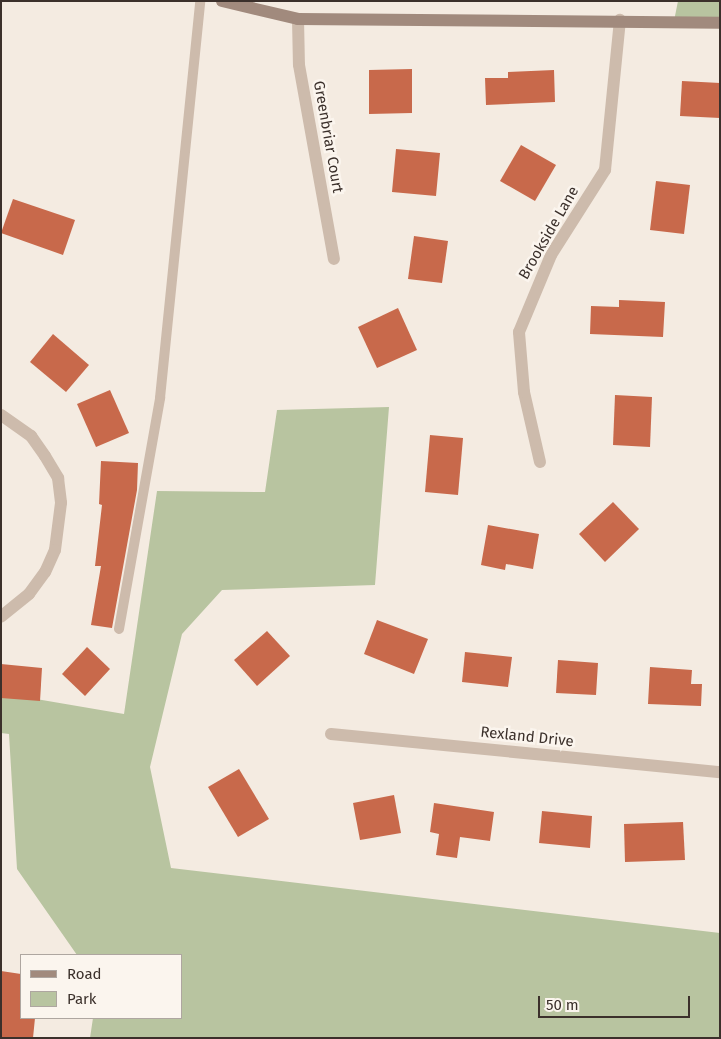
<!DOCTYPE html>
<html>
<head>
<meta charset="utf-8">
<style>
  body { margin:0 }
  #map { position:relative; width:721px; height:1039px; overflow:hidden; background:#f4ebe1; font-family:"Fira Sans",sans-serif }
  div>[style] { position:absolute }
  .green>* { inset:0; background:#b8c4a0 }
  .building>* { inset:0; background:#c8694b }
  .lane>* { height:10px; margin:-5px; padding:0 5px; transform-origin:5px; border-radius:5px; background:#cdbbac }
  .street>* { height:12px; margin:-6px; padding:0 6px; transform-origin:6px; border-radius:6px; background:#cdbbac }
  .secondary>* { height:12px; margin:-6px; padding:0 6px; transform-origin:6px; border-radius:6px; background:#a18a7d }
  span { translate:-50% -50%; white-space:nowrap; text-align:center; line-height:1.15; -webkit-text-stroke:5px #fbf5ee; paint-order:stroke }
  .street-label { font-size:15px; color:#3b302b }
  .frame { position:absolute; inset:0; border:2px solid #3b302b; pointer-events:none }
  .legend { position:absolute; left:20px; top:954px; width:162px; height:65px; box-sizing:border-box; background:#fbf5ee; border:1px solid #aea6a0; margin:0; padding:6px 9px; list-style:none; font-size:15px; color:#3b302b }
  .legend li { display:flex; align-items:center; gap:10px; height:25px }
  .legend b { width:25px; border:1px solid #aea6a0 }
  .scale { position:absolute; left:538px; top:996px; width:152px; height:22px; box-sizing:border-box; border:2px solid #3b302b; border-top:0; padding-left:6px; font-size:15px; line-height:18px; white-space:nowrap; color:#3b302b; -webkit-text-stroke:4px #fbf5ee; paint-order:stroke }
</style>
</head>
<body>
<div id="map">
  <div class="green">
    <div style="clip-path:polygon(678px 1px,720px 1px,720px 20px,674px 21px)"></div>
    <div style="clip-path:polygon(389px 407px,375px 585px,222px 590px,182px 634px,150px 767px,171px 868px,720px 933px,720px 1038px,90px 1038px,93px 1018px,181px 1018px,181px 955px,77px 955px,17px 869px,9px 734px,1px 733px,1px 693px,124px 714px,157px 491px,265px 492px,277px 410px)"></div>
  </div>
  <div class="building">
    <div style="clip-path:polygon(412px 69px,412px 113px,369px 114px,369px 70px)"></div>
    <div style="clip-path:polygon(554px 70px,555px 102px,486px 105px,485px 78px,508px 78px,508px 72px)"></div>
    <div style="clip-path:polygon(682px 81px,720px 83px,720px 118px,680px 116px)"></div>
    <div style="clip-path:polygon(521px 145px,556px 165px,535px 201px,500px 181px)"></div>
    <div style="clip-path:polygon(396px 149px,440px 153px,436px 196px,392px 192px)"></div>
    <div style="clip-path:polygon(656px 181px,690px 185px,684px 234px,650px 230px)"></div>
    <div style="clip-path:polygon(13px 199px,75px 220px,63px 255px,1px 233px)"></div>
    <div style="clip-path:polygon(414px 236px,448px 241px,442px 283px,408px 279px)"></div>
    <div style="clip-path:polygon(619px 300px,665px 302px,663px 337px,590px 334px,591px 306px,619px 307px)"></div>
    <div style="clip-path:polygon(398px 308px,417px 350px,377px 368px,358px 327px)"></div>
    <div style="clip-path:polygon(53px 334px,89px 365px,66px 392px,30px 362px)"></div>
    <div style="clip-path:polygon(110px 390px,129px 433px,96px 447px,77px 404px)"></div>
    <div style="clip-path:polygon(615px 395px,652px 397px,650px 447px,613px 445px)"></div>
    <div style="clip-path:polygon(430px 435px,463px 438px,458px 495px,425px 492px)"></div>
    <div style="clip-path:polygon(101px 461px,138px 463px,137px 490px,112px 628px,91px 625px,101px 566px,95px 566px,102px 505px,99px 504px)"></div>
    <div style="clip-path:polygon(613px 502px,639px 529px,605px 562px,579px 534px)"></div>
    <div style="clip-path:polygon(488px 525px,539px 534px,533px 569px,506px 564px,505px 570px,481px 565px)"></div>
    <div style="clip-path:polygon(377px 620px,428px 639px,414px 674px,364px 654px)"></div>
    <div style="clip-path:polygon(267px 631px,290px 656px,257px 686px,234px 660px)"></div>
    <div style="clip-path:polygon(87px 647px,110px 669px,85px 696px,62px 674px)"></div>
    <div style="clip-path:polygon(465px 652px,512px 657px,508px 687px,462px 682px)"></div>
    <div style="clip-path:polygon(558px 660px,598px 663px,596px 695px,556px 693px)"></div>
    <div style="clip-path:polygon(1px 664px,42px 668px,40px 701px,1px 698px)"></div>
    <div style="clip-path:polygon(650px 667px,692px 670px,691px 684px,702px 684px,701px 706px,648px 704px)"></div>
    <div style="clip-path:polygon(239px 769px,269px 819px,238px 837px,208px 787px)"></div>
    <div style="clip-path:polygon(394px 795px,401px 833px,360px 840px,353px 803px)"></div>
    <div style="clip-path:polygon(434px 803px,494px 812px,490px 841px,460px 837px,457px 858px,436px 855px,439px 834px,430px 832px)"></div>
    <div style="clip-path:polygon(542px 811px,592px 816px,590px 848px,539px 843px)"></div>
    <div style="clip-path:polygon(683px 822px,685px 860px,625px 862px,624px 824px)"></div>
    <div style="clip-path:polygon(1px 971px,21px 974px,21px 1018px,35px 1018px,33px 1038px,1px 1038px)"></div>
  </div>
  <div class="lane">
    <div style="left:119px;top:629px;width:235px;rotate:-79.9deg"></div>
    <div style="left:160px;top:398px;width:399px;rotate:-84.2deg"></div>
  </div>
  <div class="street">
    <div style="left:298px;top:19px;width:46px;rotate:88.8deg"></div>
    <div style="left:299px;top:65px;width:197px;rotate:79.8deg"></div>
    <div style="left:1px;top:415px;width:37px;rotate:35deg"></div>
    <div style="left:31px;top:436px;width:24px;rotate:55deg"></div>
    <div style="left:45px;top:456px;width:26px;rotate:59deg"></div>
    <div style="left:58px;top:478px;width:25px;rotate:83deg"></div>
    <div style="left:61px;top:503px;width:47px;rotate:97.3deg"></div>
    <div style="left:55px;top:550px;width:24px;rotate:114deg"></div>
    <div style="left:45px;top:572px;width:27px;rotate:126deg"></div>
    <div style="left:29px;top:594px;width:36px;rotate:141deg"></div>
    <div style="left:540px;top:462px;width:72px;rotate:-102.9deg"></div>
    <div style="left:524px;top:392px;width:60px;rotate:-94.8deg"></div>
    <div style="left:519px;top:332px;width:83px;rotate:-67.4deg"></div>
    <div style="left:551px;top:255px;width:101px;rotate:-57.6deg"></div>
    <div style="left:605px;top:170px;width:151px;rotate:-84.3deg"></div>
    <div style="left:331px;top:734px;width:391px;rotate:5.6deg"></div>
  </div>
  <div class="secondary">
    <div style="left:222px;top:1px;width:78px;rotate:13.3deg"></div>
    <div style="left:298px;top:19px;width:422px;rotate:0.5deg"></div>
  </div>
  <div class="street-label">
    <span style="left:328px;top:137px;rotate:80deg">Greenbriar Court</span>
    <span style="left:549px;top:233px;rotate:-60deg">Brookside Lane</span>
    <span style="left:527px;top:737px;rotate:6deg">Rexland Drive</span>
  </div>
  <div class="frame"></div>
  <ul class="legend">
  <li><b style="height:6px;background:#a18a7d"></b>Road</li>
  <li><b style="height:14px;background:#b8c4a0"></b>Park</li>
  </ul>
  <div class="scale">50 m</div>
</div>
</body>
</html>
